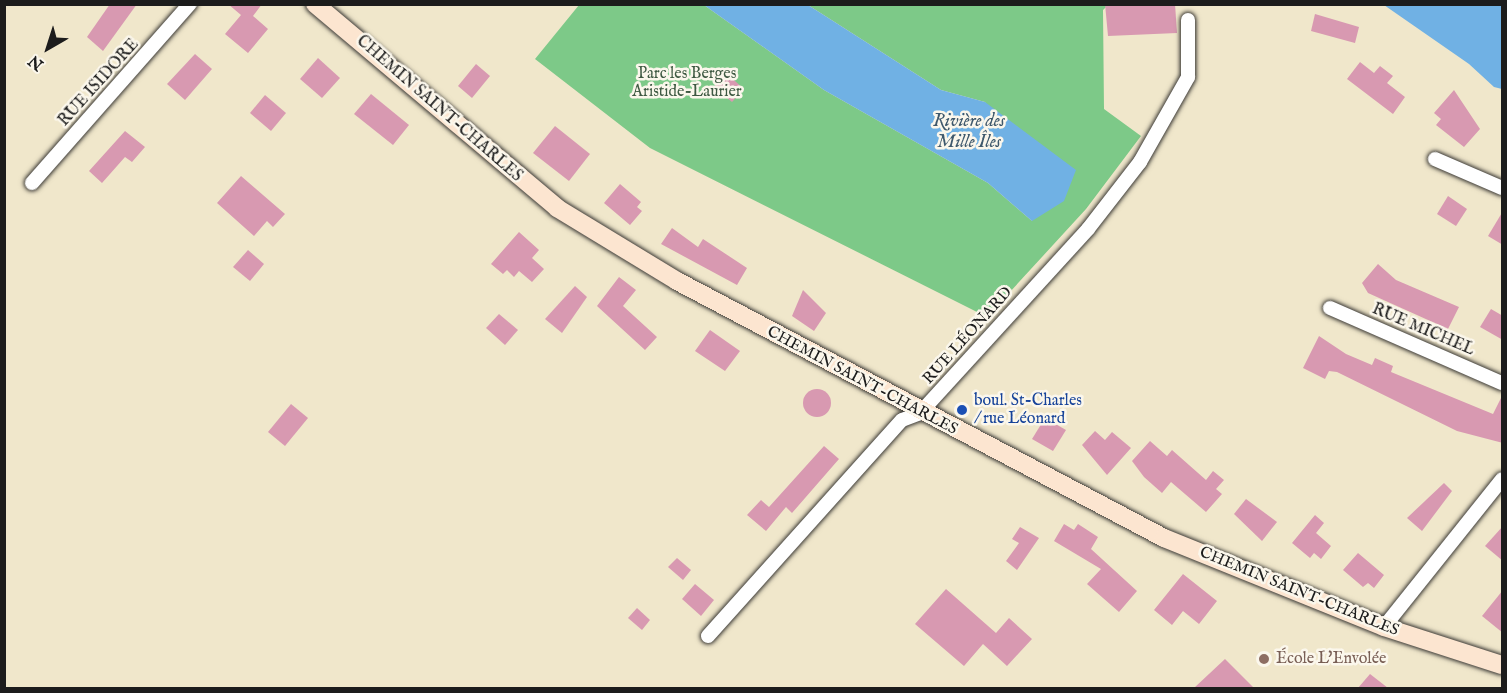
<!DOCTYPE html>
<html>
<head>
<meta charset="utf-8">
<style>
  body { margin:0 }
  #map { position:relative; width:1507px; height:693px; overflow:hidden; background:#f0e7cb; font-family:"IM FELL English",serif }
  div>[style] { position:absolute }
  .green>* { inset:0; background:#7dc988 }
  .water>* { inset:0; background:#70b1e4 }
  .building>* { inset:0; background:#d899b1 }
  .round { border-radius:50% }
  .roads { filter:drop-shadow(0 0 2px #3c3a36) drop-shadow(0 0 2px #3c3a36) }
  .street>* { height:14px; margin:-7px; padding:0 7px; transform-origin:7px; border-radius:7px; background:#fff }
  .secondary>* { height:18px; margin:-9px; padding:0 9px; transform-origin:9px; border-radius:9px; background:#fce5d0 }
  .dots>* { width:16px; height:16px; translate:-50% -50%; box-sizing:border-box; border:3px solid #fbf7ec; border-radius:50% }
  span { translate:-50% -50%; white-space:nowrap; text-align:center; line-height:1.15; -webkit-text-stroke:5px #fbf7ec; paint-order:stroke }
  .park-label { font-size:16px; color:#3e5942 }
  .street-label { font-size:16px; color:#1c1c1c }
  .transit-label { font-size:16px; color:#164399 }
  .left { translate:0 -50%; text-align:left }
  .education-label { font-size:16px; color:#785e54 }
  .water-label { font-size:18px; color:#3e586c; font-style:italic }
  .frame { position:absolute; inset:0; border:6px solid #1c1c1c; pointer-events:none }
  .north { position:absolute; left:18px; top:18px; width:60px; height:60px; -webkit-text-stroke:4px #fbf7ec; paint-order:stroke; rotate:219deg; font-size:16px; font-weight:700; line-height:24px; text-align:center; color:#1c1c1c }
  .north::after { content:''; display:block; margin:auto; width:21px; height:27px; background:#1c1c1c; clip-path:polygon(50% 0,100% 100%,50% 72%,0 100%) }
</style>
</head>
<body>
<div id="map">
  <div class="green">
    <div style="clip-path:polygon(579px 5px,704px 5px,824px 90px,988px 183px,1032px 221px,985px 102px,941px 90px,808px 5px,1108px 5px,1103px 10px,1104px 109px,1141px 136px,1086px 209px,987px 317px,650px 148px,535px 59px)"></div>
  </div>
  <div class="water">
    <div style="clip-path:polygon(704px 5px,808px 5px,941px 90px,985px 102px,1076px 170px,1064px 201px,1032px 221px,988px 183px,824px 90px)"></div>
    <div style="clip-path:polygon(1384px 5px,1502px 5px,1502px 89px,1494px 87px,1469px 64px)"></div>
  </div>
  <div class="building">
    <div style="clip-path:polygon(110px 4px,137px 4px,103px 51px,87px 37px)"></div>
    <div style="clip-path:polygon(228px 4px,262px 4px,253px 16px,268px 29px,248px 53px,225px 34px,241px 15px)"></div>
    <div style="clip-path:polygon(1105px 4px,1175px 4px,1177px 33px,1108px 36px)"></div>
    <div style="clip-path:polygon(1315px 14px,1359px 27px,1355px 43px,1311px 31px)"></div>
    <div style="clip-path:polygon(195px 54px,212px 69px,185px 100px,167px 84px)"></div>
    <div style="clip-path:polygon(318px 58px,340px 78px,322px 98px,300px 79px)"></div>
    <div style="clip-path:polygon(1360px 62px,1374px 73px,1380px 66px,1393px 76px,1387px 83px,1405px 97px,1393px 114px,1347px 79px)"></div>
    <div style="clip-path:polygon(476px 64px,490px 76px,472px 98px,458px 86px)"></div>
    <div style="clip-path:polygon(726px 73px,744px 89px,732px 102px,714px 87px)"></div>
    <div style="clip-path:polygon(1454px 90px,1480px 129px,1464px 147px,1436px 125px,1441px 119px,1434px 113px)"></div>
    <div style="clip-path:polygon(371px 94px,409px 125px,393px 145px,354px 114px)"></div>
    <div style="clip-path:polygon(265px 95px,286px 113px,271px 131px,250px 113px)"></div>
    <div style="clip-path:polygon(555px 126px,590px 154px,569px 181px,533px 153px)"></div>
    <div style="clip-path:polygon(125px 131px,145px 147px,132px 162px,125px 157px,102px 183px,89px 171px)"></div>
    <div style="clip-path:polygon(241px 176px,285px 214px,273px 227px,267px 221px,254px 236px,217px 203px)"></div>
    <div style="clip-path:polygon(620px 184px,641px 202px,637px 207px,642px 211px,630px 225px,604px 203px)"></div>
    <div style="clip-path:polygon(1448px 196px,1467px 209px,1456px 226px,1437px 214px)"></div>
    <div style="clip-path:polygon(1503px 211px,1503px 245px,1488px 236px)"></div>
    <div style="clip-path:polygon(672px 228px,698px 247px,703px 239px,747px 268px,737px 285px,661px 244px)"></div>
    <div style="clip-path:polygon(519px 232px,539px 250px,532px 258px,544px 269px,532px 282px,519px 271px,514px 277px,507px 270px,503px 274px,491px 264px)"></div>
    <div style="clip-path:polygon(248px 250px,264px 264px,250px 281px,233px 267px)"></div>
    <div style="clip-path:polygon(1378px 264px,1396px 280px,1459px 307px,1448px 329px,1368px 293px,1362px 283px)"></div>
    <div style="clip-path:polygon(619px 277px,636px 290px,623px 306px,657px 337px,645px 350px,597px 306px)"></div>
    <div style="clip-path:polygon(575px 286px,587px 297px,562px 333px,545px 319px)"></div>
    <div style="clip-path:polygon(803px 290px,826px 313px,814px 331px,792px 316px)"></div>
    <div style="clip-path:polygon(1491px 309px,1503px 316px,1503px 340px,1480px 327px)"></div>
    <div style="clip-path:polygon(499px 314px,518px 330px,505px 345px,486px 328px)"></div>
    <div style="clip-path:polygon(710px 330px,740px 351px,725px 371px,695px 351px)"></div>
    <div style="clip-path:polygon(1319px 336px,1346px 354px,1372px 365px,1375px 358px,1393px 366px,1391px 372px,1493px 414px,1503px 394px,1503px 443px,1457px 431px,1337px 372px,1329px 371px,1325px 379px,1303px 368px)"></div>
    <div class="round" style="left:803px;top:389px;width:28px;height:28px"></div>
    <div style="clip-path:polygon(291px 404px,308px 418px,285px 446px,268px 432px)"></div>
    <div style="clip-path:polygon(1045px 418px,1066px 430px,1053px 451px,1032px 439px)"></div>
    <div style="clip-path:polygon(1095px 431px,1105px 440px,1112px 432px,1131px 448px,1107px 475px,1082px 445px)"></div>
    <div style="clip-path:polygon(1150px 441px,1167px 456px,1172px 450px,1206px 480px,1213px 471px,1224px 480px,1216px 489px,1222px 494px,1206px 512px,1171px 482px,1162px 493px,1144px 477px,1132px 461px)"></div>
    <div style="clip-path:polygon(824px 446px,839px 459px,792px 513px,786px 507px,766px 531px,747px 515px,761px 500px,769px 507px)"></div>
    <div style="clip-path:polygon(1444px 483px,1452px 491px,1422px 531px,1407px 518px)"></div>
    <div style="clip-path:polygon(1246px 499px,1277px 522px,1262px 541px,1234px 514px)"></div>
    <div style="clip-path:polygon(1315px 515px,1324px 523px,1316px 533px,1331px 546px,1321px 559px,1314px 553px,1310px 558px,1292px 543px)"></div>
    <div style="clip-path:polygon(1064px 524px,1074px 530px,1078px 524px,1098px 537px,1091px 549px,1137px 591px,1119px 612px,1087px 584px,1101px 569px,1054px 541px)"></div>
    <div style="clip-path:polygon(1503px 526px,1503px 561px,1485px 546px)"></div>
    <div style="clip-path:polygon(1020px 527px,1039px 538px,1017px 570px,1006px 561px,1019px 543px,1012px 539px)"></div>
    <div style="clip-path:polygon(1358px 553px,1384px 575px,1374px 588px,1368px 583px,1363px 587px,1343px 570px)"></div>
    <div style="clip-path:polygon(677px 558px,691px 570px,683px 580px,668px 567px)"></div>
    <div style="clip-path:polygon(1183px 574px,1217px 601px,1199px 624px,1183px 611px,1172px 625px,1154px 610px)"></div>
    <div style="clip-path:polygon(695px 584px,714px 600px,701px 616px,682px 599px)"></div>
    <div style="clip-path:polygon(946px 589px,996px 633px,1009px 618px,1032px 639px,1007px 666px,983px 644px,964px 666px,915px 624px)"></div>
    <div style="clip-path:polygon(1503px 590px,1503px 633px,1482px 616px)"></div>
    <div style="clip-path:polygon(637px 608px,650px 620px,642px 630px,628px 618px)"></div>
    <div style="clip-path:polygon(1225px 659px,1254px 688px,1194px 688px)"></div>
    <div style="clip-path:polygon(1370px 674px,1388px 688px,1358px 688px)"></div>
  </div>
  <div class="roads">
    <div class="street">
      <div style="left:1435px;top:159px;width:73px;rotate:23.4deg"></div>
      <div style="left:32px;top:183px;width:239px;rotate:-48.6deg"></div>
      <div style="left:1330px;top:308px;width:188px;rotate:23.6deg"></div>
      <div style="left:1384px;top:627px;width:189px;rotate:-51.4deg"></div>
      <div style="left:708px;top:636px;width:290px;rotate:-48.1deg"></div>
      <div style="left:902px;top:420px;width:19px;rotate:-21deg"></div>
      <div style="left:920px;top:413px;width:249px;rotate:-47.6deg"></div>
      <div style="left:1088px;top:229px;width:85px;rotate:-52.2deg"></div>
      <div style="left:1140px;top:162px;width:98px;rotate:-60.5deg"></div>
      <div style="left:1188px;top:77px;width:57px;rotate:-90deg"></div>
    </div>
    <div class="secondary">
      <div style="left:315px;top:4px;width:317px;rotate:40.1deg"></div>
      <div style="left:557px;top:208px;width:140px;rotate:31.3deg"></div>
      <div style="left:677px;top:281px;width:551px;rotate:27.82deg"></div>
      <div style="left:1164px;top:538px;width:237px;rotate:22deg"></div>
      <div style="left:1384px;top:627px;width:124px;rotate:17.9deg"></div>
    </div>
  </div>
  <div class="dots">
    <div style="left:962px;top:410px;background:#1a4fb4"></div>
    <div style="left:1264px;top:659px;background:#8d6e63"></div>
  </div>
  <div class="park-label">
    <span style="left:687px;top:83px">Parc les Berges<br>Aristide-Laurier</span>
  </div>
  <div class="street-label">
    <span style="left:99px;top:83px;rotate:-48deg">RUE ISIDORE</span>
    <span style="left:439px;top:109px;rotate:41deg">CHEMIN SAINT-CHARLES</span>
    <span style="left:1423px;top:330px;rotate:23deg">RUE MICHEL</span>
    <span style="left:968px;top:336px;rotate:-48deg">RUE LÉONARD</span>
    <span style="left:862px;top:381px;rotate:28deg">CHEMIN SAINT-CHARLES</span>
    <span style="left:1299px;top:592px;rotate:22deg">CHEMIN SAINT-CHARLES</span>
  </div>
  <div class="transit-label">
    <span class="left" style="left:974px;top:410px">boul. St-Charles<br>/ rue Léonard</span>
  </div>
  <div class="education-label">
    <span class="left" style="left:1276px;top:659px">École L'Envolée</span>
  </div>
  <div class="water-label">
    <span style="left:969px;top:133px">Rivière des<br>Mille Îles</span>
  </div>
  <div class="frame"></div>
  <div class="north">N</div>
</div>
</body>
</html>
